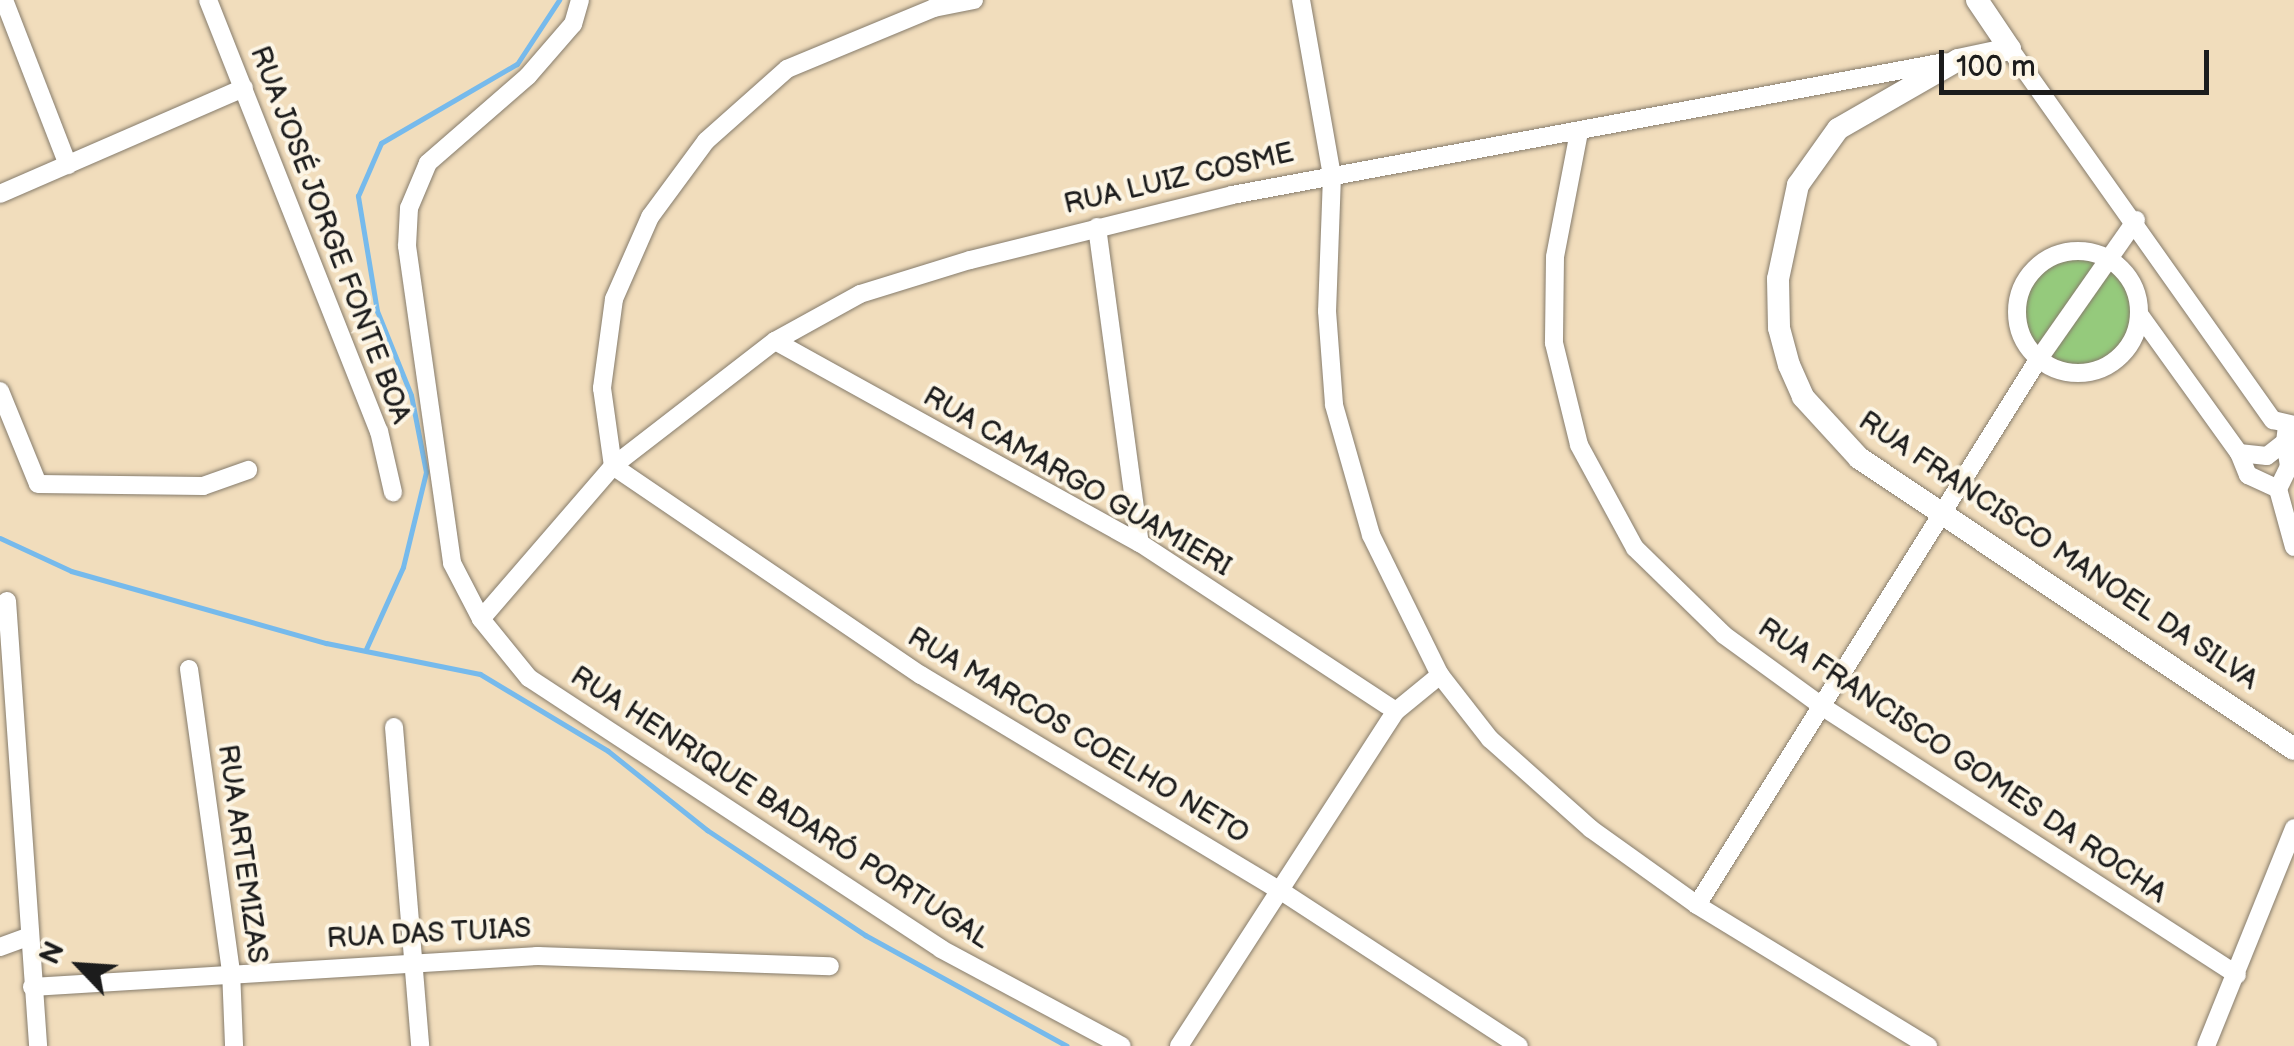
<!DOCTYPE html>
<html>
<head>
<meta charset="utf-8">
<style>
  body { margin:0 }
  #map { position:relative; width:2294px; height:1046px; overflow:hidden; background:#f1ddbc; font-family:"Balsamiq Sans",sans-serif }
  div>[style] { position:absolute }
  .green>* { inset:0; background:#95ca7c }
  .round { border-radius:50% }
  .stream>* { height:5px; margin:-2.5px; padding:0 2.5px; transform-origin:2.5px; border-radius:2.5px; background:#76baec }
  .roads { filter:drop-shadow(0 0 2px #867c6c) drop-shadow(0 0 2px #867c6c) }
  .minor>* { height:18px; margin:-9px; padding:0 9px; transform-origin:9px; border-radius:9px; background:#fff }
  .minor>.ring { margin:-9px; padding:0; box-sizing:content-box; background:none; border:18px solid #fff; border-radius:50% }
  .tertiary>* { height:22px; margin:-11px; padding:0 11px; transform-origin:11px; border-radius:11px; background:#fff }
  span { translate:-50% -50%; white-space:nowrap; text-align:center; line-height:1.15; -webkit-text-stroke:8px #fcf5e5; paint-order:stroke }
  .street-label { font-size:28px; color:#1c1c1c }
  .north { position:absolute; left:30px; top:916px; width:100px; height:100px; -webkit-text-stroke:8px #fcf5e5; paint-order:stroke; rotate:295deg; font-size:28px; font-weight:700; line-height:40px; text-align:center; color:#1c1c1c }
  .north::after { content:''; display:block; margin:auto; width:35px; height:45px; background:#1c1c1c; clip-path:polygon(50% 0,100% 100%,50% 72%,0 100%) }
  .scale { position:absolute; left:1939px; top:50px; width:270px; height:45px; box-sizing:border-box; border:5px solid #1c1c1c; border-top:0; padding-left:12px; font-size:30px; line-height:35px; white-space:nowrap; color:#1c1c1c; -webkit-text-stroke:8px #fcf5e5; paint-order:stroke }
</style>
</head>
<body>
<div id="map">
  <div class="green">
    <div class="round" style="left:2017px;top:251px;width:122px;height:122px"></div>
  </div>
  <div class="stream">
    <div style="left:0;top:538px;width:78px;rotate:24.9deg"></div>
    <div style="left:71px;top:571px;width:265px;rotate:15.8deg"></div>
    <div style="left:326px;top:643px;width:157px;rotate:11.4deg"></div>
    <div style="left:480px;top:674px;width:149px;rotate:31deg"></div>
    <div style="left:608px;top:751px;width:127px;rotate:38.6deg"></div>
    <div style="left:707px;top:830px;width:190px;rotate:33.6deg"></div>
    <div style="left:865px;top:935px;width:230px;rotate:28.8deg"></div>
    <div style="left:366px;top:649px;width:90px;rotate:-65.7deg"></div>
    <div style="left:403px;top:567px;width:98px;rotate:-76.4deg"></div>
    <div style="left:426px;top:472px;width:78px;rotate:-101deg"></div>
    <div style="left:411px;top:395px;width:91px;rotate:-112deg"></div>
    <div style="left:377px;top:311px;width:117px;rotate:-99.4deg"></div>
    <div style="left:358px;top:196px;width:58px;rotate:-66.5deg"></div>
    <div style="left:381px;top:143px;width:157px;rotate:-30.2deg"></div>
    <div style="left:517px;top:64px;width:77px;rotate:-56.7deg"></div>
  </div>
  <div class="roads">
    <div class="minor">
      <div style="left:4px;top:0;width:177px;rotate:68.8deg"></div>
      <div style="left:208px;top:0;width:464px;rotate:68.4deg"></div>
      <div style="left:379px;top:431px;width:63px;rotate:77.1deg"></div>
      <div style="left:580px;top:0;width:25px;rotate:106deg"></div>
      <div style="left:573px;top:24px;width:69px;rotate:130.9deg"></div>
      <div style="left:528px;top:76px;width:133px;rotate:139deg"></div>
      <div style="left:428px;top:163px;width:49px;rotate:112.9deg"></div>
      <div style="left:409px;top:208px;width:38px;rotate:93deg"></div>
      <div style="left:407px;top:246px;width:320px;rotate:81.9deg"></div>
      <div style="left:452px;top:563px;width:63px;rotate:62.6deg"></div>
      <div style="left:481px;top:619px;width:76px;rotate:50.9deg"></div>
      <div style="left:529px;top:678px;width:493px;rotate:33.3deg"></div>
      <div style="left:941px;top:949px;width:205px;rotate:28.2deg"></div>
      <div style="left:974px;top:0;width:41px;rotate:168.7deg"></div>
      <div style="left:934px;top:8px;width:159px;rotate:157.5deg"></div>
      <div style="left:787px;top:69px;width:108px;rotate:138.4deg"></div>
      <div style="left:706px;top:141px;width:94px;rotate:126.4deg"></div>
      <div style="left:650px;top:217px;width:90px;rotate:113.7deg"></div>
      <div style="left:614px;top:299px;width:90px;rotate:97.7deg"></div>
      <div style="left:602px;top:388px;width:79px;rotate:82deg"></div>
      <div style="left:613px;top:466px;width:372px;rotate:34.2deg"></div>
      <div style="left:921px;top:675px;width:420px;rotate:31deg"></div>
      <div style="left:1281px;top:891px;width:284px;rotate:33.1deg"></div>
      <div style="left:1301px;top:0;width:179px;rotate:80deg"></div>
      <div style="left:1332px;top:176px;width:135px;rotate:92.1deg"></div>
      <div style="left:1327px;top:311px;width:94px;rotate:85.7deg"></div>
      <div style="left:1334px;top:405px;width:135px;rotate:74.1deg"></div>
      <div style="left:1371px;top:535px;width:156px;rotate:63.8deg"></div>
      <div style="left:1440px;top:675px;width:81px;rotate:52deg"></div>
      <div style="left:1490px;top:739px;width:135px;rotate:41.7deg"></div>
      <div style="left:1591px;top:829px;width:130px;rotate:35.6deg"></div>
      <div style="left:1697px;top:905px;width:271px;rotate:31.4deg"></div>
      <div style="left:2010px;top:49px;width:455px;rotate:54.7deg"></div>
      <div style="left:2273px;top:420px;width:22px;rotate:13deg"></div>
      <div style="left:1579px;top:132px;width:127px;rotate:100.9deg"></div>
      <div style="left:1555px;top:257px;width:86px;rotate:90.7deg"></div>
      <div style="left:1554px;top:343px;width:105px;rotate:76.2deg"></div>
      <div style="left:1579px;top:445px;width:117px;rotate:61.5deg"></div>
      <div style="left:1635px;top:548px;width:124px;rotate:44.3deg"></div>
      <div style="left:1724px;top:635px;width:122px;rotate:36deg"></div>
      <div style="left:1823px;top:707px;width:493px;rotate:32.9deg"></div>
      <div style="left:0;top:194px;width:266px;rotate:-23.5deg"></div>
      <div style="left:1097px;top:227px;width:319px;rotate:82.3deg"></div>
      <div class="ring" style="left:2017px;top:251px;width:104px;height:104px"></div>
      <div style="left:2139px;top:314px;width:171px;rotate:54.3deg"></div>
      <div style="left:2239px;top:453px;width:24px;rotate:68deg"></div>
      <div style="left:2248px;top:475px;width:33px;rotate:25deg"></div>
      <div style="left:2278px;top:489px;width:60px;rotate:74.6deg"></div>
      <div style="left:775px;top:341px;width:417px;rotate:29deg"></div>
      <div style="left:1140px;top:543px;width:306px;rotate:33.3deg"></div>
      <div style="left:0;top:391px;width:100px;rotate:67.8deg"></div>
      <div style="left:38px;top:484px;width:165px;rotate:0.7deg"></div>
      <div style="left:203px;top:486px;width:48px;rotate:-19.6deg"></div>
      <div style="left:2239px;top:453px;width:28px;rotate:6deg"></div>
      <div style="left:2267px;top:456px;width:23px;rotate:-38deg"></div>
      <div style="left:2285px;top:442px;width:16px;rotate:-83deg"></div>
      <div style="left:2278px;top:489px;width:25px;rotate:-64deg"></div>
      <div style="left:2289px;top:466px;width:24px;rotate:-99deg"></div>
      <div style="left:7px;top:601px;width:446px;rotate:86deg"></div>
      <div style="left:481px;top:619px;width:202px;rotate:-49.2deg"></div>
      <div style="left:613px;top:466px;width:205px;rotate:-37.7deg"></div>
      <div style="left:775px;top:341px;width:97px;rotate:-28.9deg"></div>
      <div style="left:860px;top:294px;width:115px;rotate:-17.2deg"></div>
      <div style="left:970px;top:260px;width:270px;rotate:-13.9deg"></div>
      <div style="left:1232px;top:195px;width:725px;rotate:-10.57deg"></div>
      <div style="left:189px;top:669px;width:304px;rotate:82.1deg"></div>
      <div style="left:231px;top:970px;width:76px;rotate:87.7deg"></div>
      <div style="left:394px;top:727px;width:320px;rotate:85.3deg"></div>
      <div style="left:1697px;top:905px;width:643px;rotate:-57.97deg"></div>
      <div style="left:2038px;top:360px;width:171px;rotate:-55deg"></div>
      <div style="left:0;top:947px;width:32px;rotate:-20deg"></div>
      <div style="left:32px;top:987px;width:507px;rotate:-3.51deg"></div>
      <div style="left:538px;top:956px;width:292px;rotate:2deg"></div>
      <div style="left:1179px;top:1046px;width:399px;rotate:-57.1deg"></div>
      <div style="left:1396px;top:711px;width:57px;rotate:-39.3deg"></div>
      <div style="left:2206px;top:1046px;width:235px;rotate:-68deg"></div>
    </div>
    <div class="tertiary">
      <div style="left:1977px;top:0;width:59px;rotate:56deg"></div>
      <div style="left:2010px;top:49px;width:53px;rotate:168.1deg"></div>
      <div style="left:1958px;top:60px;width:138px;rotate:150.1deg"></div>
      <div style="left:1838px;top:129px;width:69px;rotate:125.5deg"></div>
      <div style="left:1798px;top:185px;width:96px;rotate:102deg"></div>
      <div style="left:1778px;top:279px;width:49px;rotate:88.8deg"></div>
      <div style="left:1779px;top:328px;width:38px;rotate:75deg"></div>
      <div style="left:1789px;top:365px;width:35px;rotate:66deg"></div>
      <div style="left:1803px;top:397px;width:83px;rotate:47.4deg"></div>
      <div style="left:1859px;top:458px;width:523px;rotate:33.78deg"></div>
    </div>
  </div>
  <div class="street-label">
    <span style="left:1179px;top:179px;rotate:-13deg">RUA LUIZ COSME</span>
    <span style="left:330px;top:235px;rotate:69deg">RUA JOSÉ JORGE FONTE BOA</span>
    <span style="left:1077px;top:482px;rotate:30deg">RUA CAMARGO GUAMIERI</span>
    <span style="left:2058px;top:551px;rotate:34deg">RUA FRANCISCO MANOEL DA SILVA</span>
    <span style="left:1078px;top:736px;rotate:31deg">RUA MARCOS COELHO NETO</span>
    <span style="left:1962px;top:761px;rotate:34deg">RUA FRANCISCO GOMES DA ROCHA</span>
    <span style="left:780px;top:808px;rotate:33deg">RUA HENRIQUE BADARÓ PORTUGAL</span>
    <span style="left:242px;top:854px;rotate:82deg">RUA ARTEMIZAS</span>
    <span style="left:429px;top:934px;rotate:-3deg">RUA DAS TUIAS</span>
  </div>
  <div class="north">N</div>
  <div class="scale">100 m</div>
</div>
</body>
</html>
